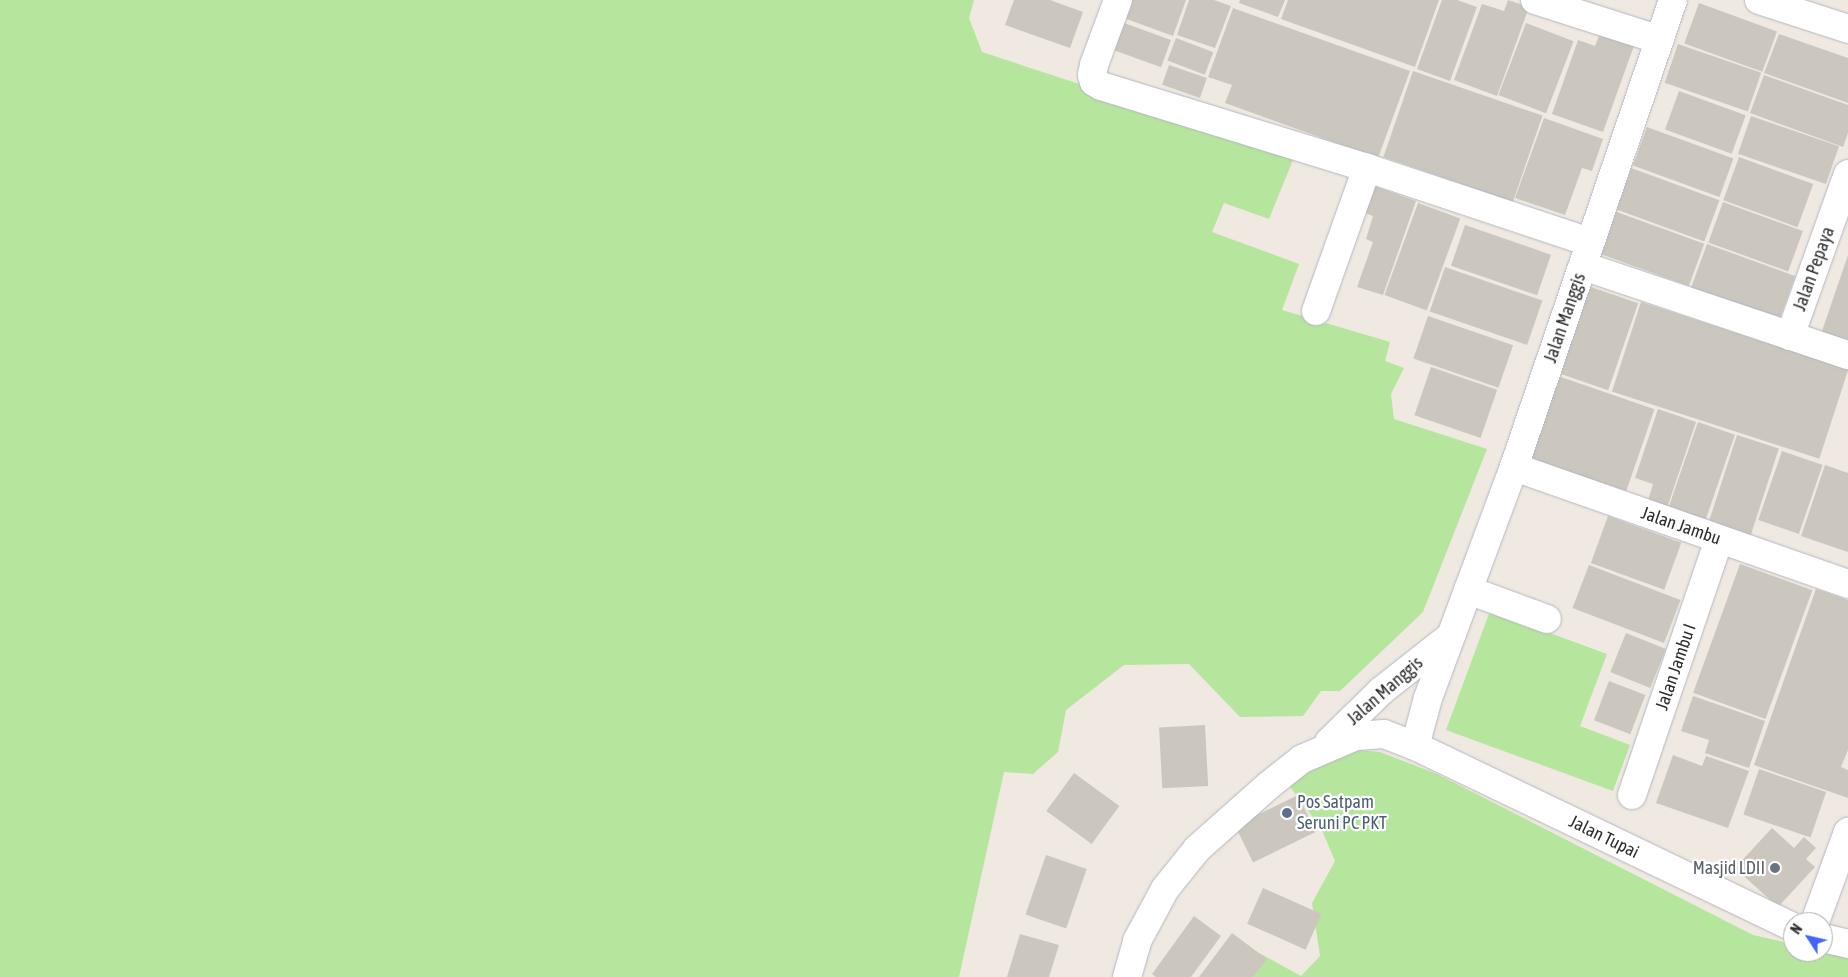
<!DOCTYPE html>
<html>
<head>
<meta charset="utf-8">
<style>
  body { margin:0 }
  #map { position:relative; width:1848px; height:977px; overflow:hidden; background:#efe9e1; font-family:"Asap Condensed",sans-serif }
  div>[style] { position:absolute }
  .green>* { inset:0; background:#b6e59e }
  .building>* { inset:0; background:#cbc7bf; transform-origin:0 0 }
  .roads { filter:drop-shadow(0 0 1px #b4b7c1) drop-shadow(0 0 1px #b4b7c1) }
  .minor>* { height:28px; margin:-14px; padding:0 14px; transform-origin:14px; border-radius:14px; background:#fff }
  .dots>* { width:14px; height:14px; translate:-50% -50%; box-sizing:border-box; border:2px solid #fff; border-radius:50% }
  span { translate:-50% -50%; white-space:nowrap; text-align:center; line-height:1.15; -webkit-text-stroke:4.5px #fff; paint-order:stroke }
  .street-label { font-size:18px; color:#2e2e2e }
  .service-label { font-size:18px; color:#4e5e75 }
  .left { translate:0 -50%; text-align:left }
  .worship-label { font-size:18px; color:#5b616d }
  .right { translate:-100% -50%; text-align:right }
  .north { position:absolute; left:1783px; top:912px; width:50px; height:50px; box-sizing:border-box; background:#fff; border:1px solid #ababab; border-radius:50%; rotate:305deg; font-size:14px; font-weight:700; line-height:20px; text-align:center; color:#2e2e2e }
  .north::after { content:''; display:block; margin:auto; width:18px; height:22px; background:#4264fb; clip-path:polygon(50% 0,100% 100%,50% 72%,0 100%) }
</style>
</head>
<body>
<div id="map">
  <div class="green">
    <div style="clip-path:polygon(0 0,974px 0,969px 18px,982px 52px,1295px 155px,1269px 219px,1224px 203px,1212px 232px,1299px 264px,1282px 310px,1390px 342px,1385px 361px,1404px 368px,1391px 394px,1394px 419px,1487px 449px,1423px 612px,1340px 691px,1321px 691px,1303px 716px,1240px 717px,1189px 664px,1124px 665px,1066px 710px,1058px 752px,1033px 774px,1004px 772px,959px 977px,0 977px)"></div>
    <div style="clip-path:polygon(1490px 611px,1607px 654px,1580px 726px,1630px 745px,1613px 791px,1446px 730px)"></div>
    <div style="clip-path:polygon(1346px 749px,1380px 752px,1437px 774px,1753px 935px,1793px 944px,1793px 952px,1823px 952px,1848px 957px,1848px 977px,1235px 977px,1259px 953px,1301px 976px,1320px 956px,1312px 903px,1335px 861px,1321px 828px,1288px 784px)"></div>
  </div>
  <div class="building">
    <div style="clip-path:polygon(1014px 0,1050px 0,1083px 12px,1070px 48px,1005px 25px)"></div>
    <div style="clip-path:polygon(1128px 0,1186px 0,1173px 36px,1121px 17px)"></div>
    <div style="clip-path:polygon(1189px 0,1214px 0,1231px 6px,1215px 48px,1177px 35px)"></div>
    <div style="clip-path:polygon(1240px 0,1285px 0,1278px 17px,1239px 3px)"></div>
    <div style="clip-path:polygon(1288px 0,1439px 0,1415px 67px,1281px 19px)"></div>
    <div style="clip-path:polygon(1442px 0,1457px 0,1477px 7px,1450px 81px,1417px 69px)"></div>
    <div style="clip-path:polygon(1508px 0,1529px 7px,1497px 96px,1454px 80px,1482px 4px,1504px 11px)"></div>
    <div style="left:1699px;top:3px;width:83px;height:43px;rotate:20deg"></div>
    <div style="clip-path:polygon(1233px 8px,1410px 71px,1378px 158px,1225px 103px,1232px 85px,1208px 77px)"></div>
    <div style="left:1124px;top:23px;width:50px;height:29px;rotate:20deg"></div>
    <div style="left:1526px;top:23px;width:51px;height:77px;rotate:21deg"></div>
    <div style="clip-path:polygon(1601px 31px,1635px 43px,1603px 132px,1552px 114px,1578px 40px,1595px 46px)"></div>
    <div style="clip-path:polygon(1779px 34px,1848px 58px,1848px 103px,1764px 73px)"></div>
    <div style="left:1176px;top:38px;width:40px;height:24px;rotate:21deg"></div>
    <div style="left:1678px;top:44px;width:88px;height:41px;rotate:19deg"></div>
    <div style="left:1169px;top:65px;width:40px;height:21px;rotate:19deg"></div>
    <div style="left:1413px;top:71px;width:137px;height:91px;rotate:19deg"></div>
    <div style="clip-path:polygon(1764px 75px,1848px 105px,1848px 133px,1843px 147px,1750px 113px)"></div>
    <div style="left:1679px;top:91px;width:71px;height:41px;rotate:20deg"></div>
    <div style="left:1751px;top:116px;width:93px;height:40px;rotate:19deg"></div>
    <div style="clip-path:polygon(1544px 118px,1603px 139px,1592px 171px,1582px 168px,1565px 215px,1515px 198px)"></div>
    <div style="left:1647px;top:127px;width:92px;height:41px;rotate:20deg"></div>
    <div style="left:1739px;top:157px;width:79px;height:46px;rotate:20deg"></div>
    <div style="left:1631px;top:168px;width:94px;height:44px;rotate:20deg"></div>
    <div style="clip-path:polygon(1374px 186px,1416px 201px,1383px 295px,1357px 287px,1373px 242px,1366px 239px,1373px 216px,1365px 213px)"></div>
    <div style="left:1723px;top:202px;width:85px;height:43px;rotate:20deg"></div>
    <div style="left:1418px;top:203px;width:45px;height:98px;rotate:20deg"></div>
    <div style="left:1614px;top:211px;width:96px;height:45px;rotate:20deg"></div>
    <div style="left:1465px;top:225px;width:91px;height:43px;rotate:19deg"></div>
    <div style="left:1707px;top:244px;width:94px;height:48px;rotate:20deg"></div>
    <div style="clip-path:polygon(1848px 255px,1848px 343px,1821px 334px)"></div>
    <div style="left:1445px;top:267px;width:103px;height:47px;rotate:19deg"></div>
    <div style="left:1588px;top:286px;width:53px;height:92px;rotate:19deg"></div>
    <div style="left:1641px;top:302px;width:218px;height:94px;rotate:18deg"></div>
    <div style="left:1428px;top:316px;width:90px;height:45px;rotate:19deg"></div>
    <div style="left:1431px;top:367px;width:70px;height:51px;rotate:19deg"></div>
    <div style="left:1558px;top:376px;width:102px;height:91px;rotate:19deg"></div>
    <div style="clip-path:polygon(1658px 409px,1696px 422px,1667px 508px,1648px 501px,1653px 484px,1635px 478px)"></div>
    <div style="left:1698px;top:422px;width:39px;height:91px;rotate:19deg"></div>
    <div style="left:1737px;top:435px;width:44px;height:91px;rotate:18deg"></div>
    <div style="left:1782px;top:451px;width:43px;height:73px;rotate:19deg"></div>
    <div style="clip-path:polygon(1825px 465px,1848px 473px,1848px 552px,1801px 536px)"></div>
    <div style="left:1608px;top:516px;width:78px;height:50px;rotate:20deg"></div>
    <div style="left:1740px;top:564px;width:77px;height:137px;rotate:20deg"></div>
    <div style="left:1589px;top:565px;width:98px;height:46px;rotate:21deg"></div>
    <div style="clip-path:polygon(1816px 589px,1848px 600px,1848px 750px,1841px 767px,1848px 770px,1848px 798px,1754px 765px)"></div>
    <div style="left:1626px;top:633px;width:43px;height:42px;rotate:22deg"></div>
    <div style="left:1609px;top:681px;width:39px;height:42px;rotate:21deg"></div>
    <div style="clip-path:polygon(1693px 696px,1765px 721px,1749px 768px,1705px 753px,1709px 740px,1681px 731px)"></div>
    <div style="left:1205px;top:725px;width:61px;height:46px;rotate:87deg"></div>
    <div style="clip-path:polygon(1673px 755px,1702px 766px,1706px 756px,1749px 771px,1728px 828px,1656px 803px)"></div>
    <div style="left:1759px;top:769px;width:71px;height:48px;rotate:19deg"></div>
    <div style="left:1074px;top:773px;width:56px;height:47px;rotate:36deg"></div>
    <div style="left:1298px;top:795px;width:41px;height:70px;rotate:64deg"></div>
    <div style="clip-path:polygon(1772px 828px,1794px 848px,1804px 837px,1816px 848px,1806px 859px,1815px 867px,1778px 907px,1735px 868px)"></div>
    <div style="left:1046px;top:855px;width:43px;height:63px;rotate:19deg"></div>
    <div style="left:1263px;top:888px;width:64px;height:39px;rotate:24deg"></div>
    <div style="clip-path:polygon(1194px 916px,1221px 936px,1191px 977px,1156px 977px,1152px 974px)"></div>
    <div style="clip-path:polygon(1232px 933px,1267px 959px,1253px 977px,1199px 977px)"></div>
    <div style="clip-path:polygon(1020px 934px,1059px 945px,1049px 977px,1007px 977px)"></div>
  </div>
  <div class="roads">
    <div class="minor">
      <div style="left:1118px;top:0;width:69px;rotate:110.3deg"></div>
      <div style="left:1094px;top:65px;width:10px;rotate:101deg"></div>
      <div style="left:1092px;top:75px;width:7px;rotate:74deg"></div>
      <div style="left:1094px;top:82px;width:8px;rotate:30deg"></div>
      <div style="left:1101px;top:86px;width:278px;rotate:17.1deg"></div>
      <div style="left:1367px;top:168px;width:235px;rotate:18.4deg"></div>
      <div style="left:1535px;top:0;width:131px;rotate:17.7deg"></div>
      <div style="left:1759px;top:0;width:94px;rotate:18deg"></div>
      <div style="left:1583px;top:266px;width:280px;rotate:18.6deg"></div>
      <div style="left:1316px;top:311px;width:152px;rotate:-70.4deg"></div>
      <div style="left:1790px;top:336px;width:172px;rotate:-70.3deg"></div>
      <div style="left:1514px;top:467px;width:354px;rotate:19.3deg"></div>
      <div style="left:1468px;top:590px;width:84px;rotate:20.2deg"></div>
      <div style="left:1329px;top:742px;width:73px;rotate:-44.4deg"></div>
      <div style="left:1381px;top:691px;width:89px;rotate:-38.2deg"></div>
      <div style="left:1415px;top:746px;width:50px;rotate:-74.8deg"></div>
      <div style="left:1428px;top:698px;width:246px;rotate:-69.6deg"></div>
      <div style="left:1514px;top:467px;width:493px;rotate:-71.2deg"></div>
      <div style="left:1632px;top:795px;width:270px;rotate:-71.2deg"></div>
      <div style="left:1815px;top:922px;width:96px;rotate:-69.9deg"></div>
      <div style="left:1823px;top:938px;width:26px;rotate:13deg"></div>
      <div style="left:1127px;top:977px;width:37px;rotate:-74deg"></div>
      <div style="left:1137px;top:941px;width:59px;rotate:-61.7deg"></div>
      <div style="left:1165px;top:889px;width:51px;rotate:-51.3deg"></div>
      <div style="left:1197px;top:849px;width:96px;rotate:-41.6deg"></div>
      <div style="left:1269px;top:785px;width:42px;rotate:-38.2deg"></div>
      <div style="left:1302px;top:759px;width:59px;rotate:-23.1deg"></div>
      <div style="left:1356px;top:736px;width:28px;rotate:-4deg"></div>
      <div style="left:1384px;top:734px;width:33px;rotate:21deg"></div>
      <div style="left:1415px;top:746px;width:419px;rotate:25.6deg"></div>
    </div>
  </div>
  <div class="dots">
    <div style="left:1287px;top:813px;background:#5c6f8a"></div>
    <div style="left:1775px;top:868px;background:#6b7280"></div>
  </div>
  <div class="street-label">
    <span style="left:1814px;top:269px;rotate:-70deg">Jalan Pepaya</span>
    <span style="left:1565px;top:318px;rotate:-71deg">Jalan Manggis</span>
    <span style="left:1681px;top:526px;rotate:19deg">Jalan Jambu</span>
    <span style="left:1676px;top:667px;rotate:-71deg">Jalan Jambu I</span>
    <span style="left:1385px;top:691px;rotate:-41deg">Jalan Manggis</span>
    <span style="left:1604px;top:837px;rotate:26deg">Jalan Tupai</span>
  </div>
  <div class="service-label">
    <span class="left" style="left:1297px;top:813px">Pos Satpam<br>Seruni PC PKT</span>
  </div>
  <div class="worship-label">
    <span class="right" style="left:1765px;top:868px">Masjid LDII</span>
  </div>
  <div class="north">N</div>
</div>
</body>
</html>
